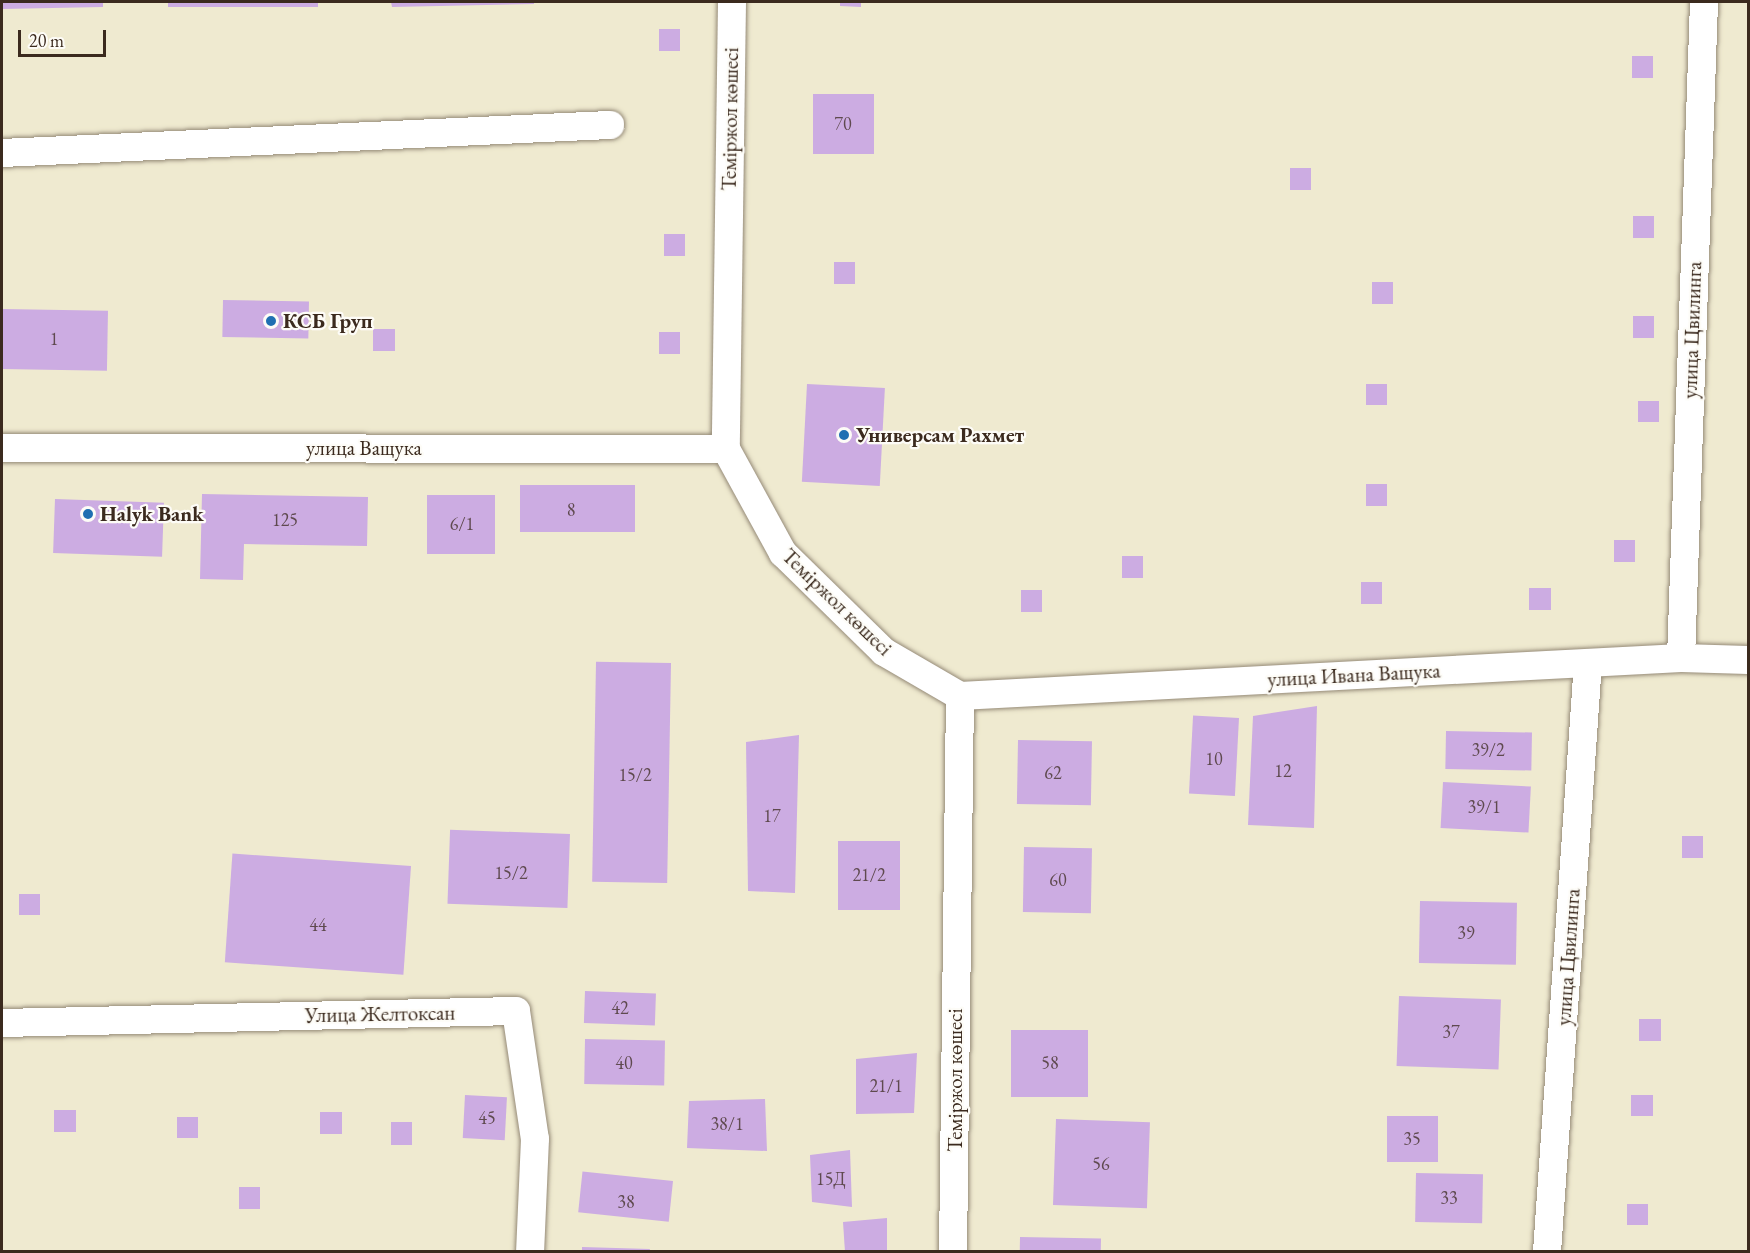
<!DOCTYPE html>
<html>
<head>
<meta charset="utf-8">
<style>
  body { margin:0 }
  #map { position:relative; width:1750px; height:1253px; overflow:hidden; background:#efead0; font-family:"EB Garamond",serif }
  div>[style] { position:absolute }
  .building>* { inset:0; background:#ccace2; transform-origin:0 0 }
  .roads { filter:drop-shadow(0 0 2px #958a77) drop-shadow(0 0 2px #958a77) }
  .minor>* { height:28px; margin:-14px; padding:0 14px; transform-origin:14px; border-radius:14px; background:#fff }
  .dots>* { width:16px; height:16px; translate:-50% -50%; box-sizing:border-box; border:3px solid #fdfcf7; border-radius:50% }
  span { translate:-50% -50%; white-space:nowrap; text-align:center; line-height:1.15; -webkit-text-stroke:4.5px #fdfcf7; paint-order:stroke }
  .number-label { font-size:18px; color:#5f4a4f }
  .number-label span { -webkit-text-stroke-width:0 }
  .street-label { font-size:21px; color:#3b2a1e }
  .poi-label { font-size:21px; color:#3b2a1e; font-weight:700 }
  .left { translate:0 -50%; text-align:left }
  .frame { position:absolute; inset:0; border:3px solid #3b2a1e; pointer-events:none }
  .scale { position:absolute; left:18px; top:30px; width:88px; height:27px; box-sizing:border-box; border:3px solid #3b2a1e; border-top:0; padding-left:8px; font-size:18px; line-height:21px; white-space:nowrap; color:#3b2a1e; -webkit-text-stroke:4px #fdfcf7; paint-order:stroke }
</style>
</head>
<body>
<div id="map">
  <div class="building">
    <div style="clip-path:polygon(2px 2px,103px 2px,103px 7px,2px 9px)"></div>
    <div style="left:168px;top:2px;width:150px;height:5px"></div>
    <div style="clip-path:polygon(391px 2px,534px 2px,534px 4px,392px 7px)"></div>
    <div style="clip-path:polygon(840px 2px,861px 2px,861px 7px,840px 6px)"></div>
    <div style="left:680px;top:29px;width:22px;height:21px;rotate:90deg"></div>
    <div style="left:1653px;top:56px;width:22px;height:21px;rotate:90deg"></div>
    <div style="left:813px;top:94px;width:61px;height:60px"></div>
    <div style="left:1311px;top:168px;width:22px;height:21px;rotate:90deg"></div>
    <div style="left:1654px;top:216px;width:22px;height:21px;rotate:90deg"></div>
    <div style="left:685px;top:234px;width:22px;height:21px;rotate:90deg"></div>
    <div style="left:855px;top:262px;width:22px;height:21px;rotate:90deg"></div>
    <div style="left:1393px;top:282px;width:22px;height:21px;rotate:90deg"></div>
    <div style="left:223px;top:300px;width:86px;height:37px;rotate:1deg"></div>
    <div style="left:2px;top:309px;width:106px;height:60px;rotate:1deg"></div>
    <div style="left:1654px;top:316px;width:22px;height:21px;rotate:90deg"></div>
    <div style="left:395px;top:329px;width:22px;height:22px;rotate:90deg"></div>
    <div style="left:680px;top:332px;width:22px;height:21px;rotate:90deg"></div>
    <div style="left:807px;top:384px;width:78px;height:98px;rotate:3deg"></div>
    <div style="left:1366px;top:384px;width:21px;height:21px"></div>
    <div style="left:1638px;top:401px;width:21px;height:21px"></div>
    <div style="left:1387px;top:484px;width:22px;height:21px;rotate:90deg"></div>
    <div style="left:635px;top:485px;width:47px;height:115px;rotate:90deg"></div>
    <div style="clip-path:polygon(202px 494px,368px 497px,367px 546px,244px 544px,243px 580px,200px 579px)"></div>
    <div style="left:495px;top:495px;width:59px;height:68px;rotate:90deg"></div>
    <div style="left:55px;top:499px;width:109px;height:54px;rotate:2deg"></div>
    <div style="left:1635px;top:540px;width:22px;height:21px;rotate:90deg"></div>
    <div style="left:1143px;top:556px;width:22px;height:21px;rotate:90deg"></div>
    <div style="left:1382px;top:582px;width:22px;height:21px;rotate:90deg"></div>
    <div style="left:1551px;top:588px;width:22px;height:22px;rotate:90deg"></div>
    <div style="left:1042px;top:590px;width:22px;height:21px;rotate:90deg"></div>
    <div style="left:671px;top:663px;width:220px;height:75px;rotate:91deg"></div>
    <div style="clip-path:polygon(1317px 706px,1314px 828px,1248px 825px,1253px 716px)"></div>
    <div style="left:1239px;top:718px;width:78px;height:46px;rotate:93deg"></div>
    <div style="left:1446px;top:731px;width:86px;height:38px;rotate:1deg"></div>
    <div style="clip-path:polygon(799px 735px,795px 893px,748px 891px,746px 742px)"></div>
    <div style="left:1018px;top:740px;width:74px;height:64px;rotate:1deg"></div>
    <div style="left:1443px;top:782px;width:88px;height:46px;rotate:3deg"></div>
    <div style="left:570px;top:834px;width:74px;height:120px;rotate:92deg"></div>
    <div style="left:1703px;top:836px;width:22px;height:21px;rotate:90deg"></div>
    <div style="left:838px;top:841px;width:62px;height:69px"></div>
    <div style="left:1024px;top:847px;width:68px;height:65px;rotate:1deg"></div>
    <div style="left:411px;top:866px;width:109px;height:179px;rotate:94deg"></div>
    <div style="left:19px;top:894px;width:21px;height:21px"></div>
    <div style="left:1420px;top:901px;width:97px;height:62px;rotate:1deg"></div>
    <div style="left:585px;top:991px;width:71px;height:32px;rotate:2deg"></div>
    <div style="left:1399px;top:996px;width:102px;height:70px;rotate:2deg"></div>
    <div style="left:1661px;top:1019px;width:22px;height:22px;rotate:90deg"></div>
    <div style="left:1011px;top:1030px;width:77px;height:67px"></div>
    <div style="left:585px;top:1039px;width:80px;height:45px;rotate:1deg"></div>
    <div style="clip-path:polygon(917px 1053px,914px 1113px,856px 1114px,856px 1059px)"></div>
    <div style="left:465px;top:1095px;width:42px;height:43px;rotate:3deg"></div>
    <div style="left:1631px;top:1095px;width:22px;height:21px"></div>
    <div style="clip-path:polygon(765px 1099px,767px 1151px,687px 1148px,689px 1101px)"></div>
    <div style="left:76px;top:1110px;width:22px;height:22px;rotate:90deg"></div>
    <div style="left:342px;top:1112px;width:22px;height:22px;rotate:90deg"></div>
    <div style="left:1387px;top:1116px;width:51px;height:46px"></div>
    <div style="left:177px;top:1117px;width:21px;height:21px"></div>
    <div style="left:1056px;top:1119px;width:94px;height:86px;rotate:2deg"></div>
    <div style="left:412px;top:1122px;width:23px;height:21px;rotate:90deg"></div>
    <div style="clip-path:polygon(850px 1150px,852px 1207px,812px 1202px,810px 1155px)"></div>
    <div style="left:1416px;top:1173px;width:67px;height:49px;rotate:1deg"></div>
    <div style="left:673px;top:1181px;width:41px;height:91px;rotate:96deg"></div>
    <div style="left:260px;top:1187px;width:22px;height:21px;rotate:90deg"></div>
    <div style="left:1627px;top:1204px;width:21px;height:21px"></div>
    <div style="clip-path:polygon(887px 1218px,887px 1252px,845px 1252px,843px 1222px)"></div>
    <div style="left:1020px;top:1237px;width:81px;height:15px;rotate:1deg"></div>
    <div style="clip-path:polygon(582px 1247px,650px 1249px,649px 1252px,582px 1252px)"></div>
  </div>
  <div class="roads">
    <div class="minor">
      <div style="left:732px;top:2px;width:447px;rotate:90.8deg"></div>
      <div style="left:726px;top:449px;width:119px;rotate:61.3deg"></div>
      <div style="left:783px;top:553px;width:141px;rotate:44.4deg"></div>
      <div style="left:884px;top:652px;width:88px;rotate:30.1deg"></div>
      <div style="left:2px;top:153px;width:609px;rotate:-2.64deg"></div>
      <div style="left:2px;top:448px;width:724px;rotate:0.08deg"></div>
      <div style="left:1681px;top:658px;width:656px;rotate:-87.99deg"></div>
      <div style="left:960px;top:696px;width:722px;rotate:-3.02deg"></div>
      <div style="left:1681px;top:658px;width:67px;rotate:1.7deg"></div>
      <div style="left:2px;top:1023px;width:514px;rotate:-1.34deg"></div>
      <div style="left:516px;top:1011px;width:129px;rotate:81.6deg"></div>
      <div style="left:535px;top:1139px;width:113px;rotate:92.5deg"></div>
      <div style="left:953px;top:1252px;width:556px;rotate:-89.28deg"></div>
      <div style="left:1547px;top:1252px;width:590px;rotate:-86.02deg"></div>
    </div>
  </div>
  <div class="dots">
    <div style="left:271px;top:321px;background:#1f6fb2"></div>
    <div style="left:844px;top:435px;background:#1f6fb2"></div>
    <div style="left:88px;top:514px;background:#1f6fb2"></div>
  </div>
  <div class="number-label">
    <span style="left:843px;top:124px">70</span>
    <span style="left:54px;top:339px">1</span>
    <span style="left:571px;top:510px">8</span>
    <span style="left:285px;top:520px">125</span>
    <span style="left:462px;top:524px">6/1</span>
    <span style="left:1488px;top:750px">39/2</span>
    <span style="left:1214px;top:759px">10</span>
    <span style="left:1283px;top:771px">12</span>
    <span style="left:1053px;top:773px">62</span>
    <span style="left:635px;top:775px">15/2</span>
    <span style="left:1484px;top:807px">39/1</span>
    <span style="left:772px;top:816px">17</span>
    <span style="left:511px;top:873px">15/2</span>
    <span style="left:869px;top:875px">21/2</span>
    <span style="left:1058px;top:880px">60</span>
    <span style="left:318px;top:925px">44</span>
    <span style="left:1466px;top:933px">39</span>
    <span style="left:620px;top:1008px">42</span>
    <span style="left:1451px;top:1032px">37</span>
    <span style="left:624px;top:1063px">40</span>
    <span style="left:1050px;top:1063px">58</span>
    <span style="left:886px;top:1086px">21/1</span>
    <span style="left:487px;top:1118px">45</span>
    <span style="left:727px;top:1124px">38/1</span>
    <span style="left:1412px;top:1139px">35</span>
    <span style="left:1101px;top:1164px">56</span>
    <span style="left:831px;top:1179px">15Д</span>
    <span style="left:1449px;top:1198px">33</span>
    <span style="left:626px;top:1202px">38</span>
  </div>
  <div class="street-label">
    <span style="left:730px;top:119px;rotate:-89deg">Теміржол көшесі</span>
    <span style="left:1692px;top:330px;rotate:-88deg">улица Цвилинга</span>
    <span style="left:364px;top:448px">улица Ващука</span>
    <span style="left:837px;top:602px;rotate:44deg">Теміржол көшесі</span>
    <span style="left:1354px;top:675px;rotate:-3deg">улица Ивана Ващука</span>
    <span style="left:1568px;top:957px;rotate:-86deg">улица Цвилинга</span>
    <span style="left:380px;top:1014px;rotate:-1deg">Улица Желтоксан</span>
    <span style="left:955px;top:1080px;rotate:-90deg">Теміржол көшесі</span>
  </div>
  <div class="poi-label">
    <span class="left" style="left:283px;top:321px">КСБ Груп</span>
    <span class="left" style="left:856px;top:435px">Универсам Рахмет</span>
    <span class="left" style="left:100px;top:514px">Halyk Bank</span>
  </div>
  <div class="frame"></div>
  <div class="scale">20 m</div>
</div>
</body>
</html>
